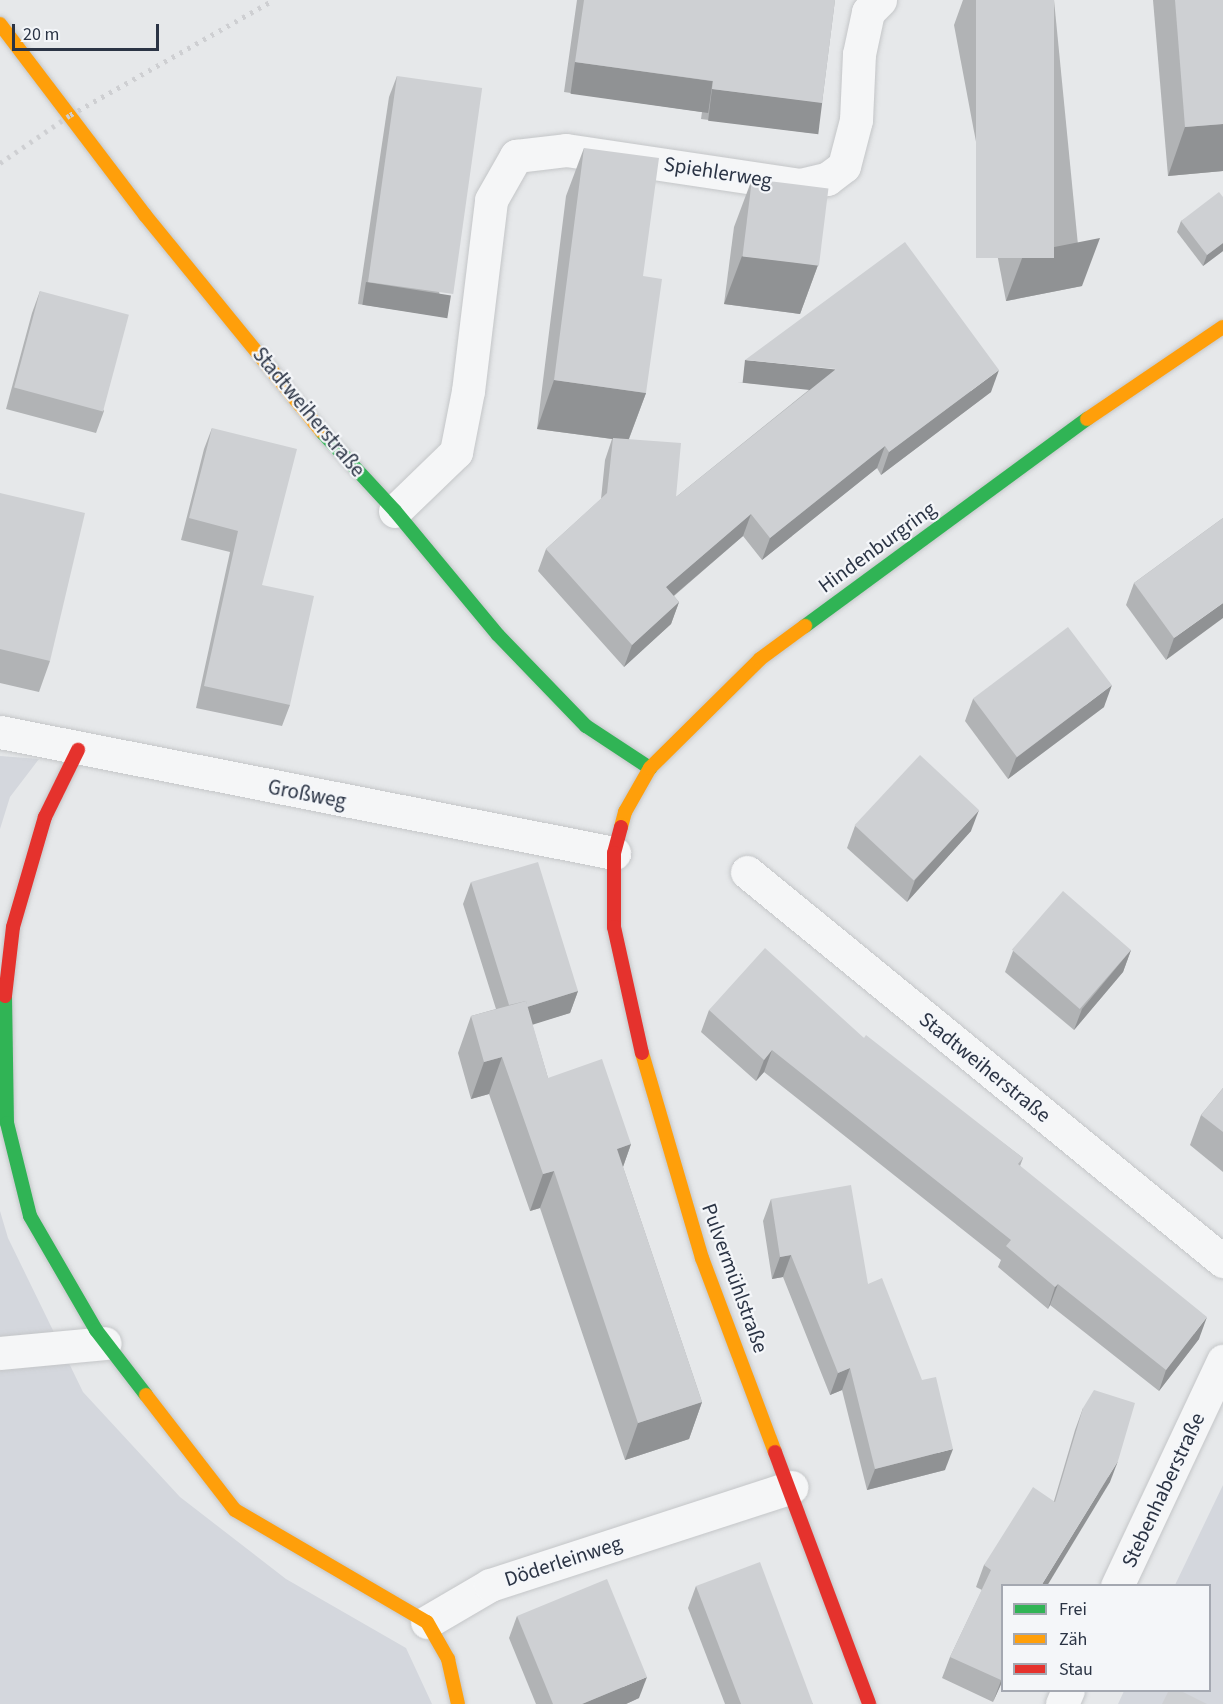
<!DOCTYPE html>
<html>
<head>
<meta charset="utf-8">
<style>
  body { margin:0 }
  #map { position:relative; width:1223px; height:1704px; overflow:hidden; background:#e6e8ea; font-family:"Source Sans 3",sans-serif }
  div>[style] { position:absolute }
  .built>* { inset:0; background:#d4d7dd }
  .roads { filter:drop-shadow(0 0 2px #c4c6c8) drop-shadow(0 0 2px #c4c6c8) }
  .street>* { height:33px; margin:-16.5px; padding:0 16.5px; transform-origin:16.5px; border-radius:16.5px; background:#f5f6f7 }
  .fast>* { height:14px; margin:-7px; padding:0 7px; transform-origin:7px; border-radius:7px; background:#30b455 }
  .slow>* { height:14px; margin:-7px; padding:0 7px; transform-origin:7px; border-radius:7px; background:#ff9f0a }
  .jam>* { height:14px; margin:-7px; padding:0 7px; transform-origin:7px; border-radius:7px; background:#e5322d }
  .rail>* { height:4.5px; margin-top:-2.25px; transform-origin:0; background:repeating-linear-gradient(90deg,#cecfd2 0 3px,transparent 0 9px) }
  .wall>* { inset:0; background:#b1b3b5 }
  .shaded-wall>* { inset:0; background:#909294; transform-origin:0 0 }
  .building>* { inset:0; background:#ced0d3; transform-origin:0 0 }
  span { translate:-50% -50%; white-space:nowrap; text-align:center; line-height:1.15; -webkit-text-stroke:4.5px #f4f6f9; paint-order:stroke }
  .street-label { font-size:21px; color:#2b3445 }
  .legend { position:absolute; left:1001px; top:1584px; width:210px; height:108px; box-sizing:border-box; background:#f4f6f9; border:2px solid #a4a8b1; margin:0; padding:8px 10px; list-style:none; font-size:18px; color:#2b3445 }
  .legend li { display:flex; align-items:center; gap:12px; height:30px }
  .legend b { width:30px; border:2px solid #a4a8b1 }
  .scale { position:absolute; left:12px; top:24px; width:147px; height:27px; box-sizing:border-box; border:3px solid #2b3445; border-top:0; padding-left:8px; font-size:18px; line-height:21px; white-space:nowrap; color:#2b3445; -webkit-text-stroke:4px #f4f6f9; paint-order:stroke }
</style>
</head>
<body>
<div id="map">
  <div class="built">
    <div style="clip-path:polygon(0 756px,39px 759px,10px 797px,0 829px)"></div>
    <div style="clip-path:polygon(0 1211px,8px 1238px,83px 1392px,180px 1497px,286px 1579px,406px 1648px,432px 1704px,0 1704px)"></div>
    <div style="clip-path:polygon(1223px 1485px,1223px 1704px,1118px 1704px,1124px 1691px,1210px 1690px,1210px 1586px,1175px 1585px)"></div>
  </div>
  <div class="roads">
    <div class="street">
      <div style="left:395px;top:511px;width:85px;rotate:-44deg"></div>
      <div style="left:456px;top:452px;width:62px;rotate:-78.9deg"></div>
      <div style="left:468px;top:391px;width:192px;rotate:-83.1deg"></div>
      <div style="left:491px;top:200px;width:51px;rotate:-60.4deg"></div>
      <div style="left:516px;top:156px;width:50px;rotate:-6.8deg"></div>
      <div style="left:566px;top:150px;width:237px;rotate:8.5deg"></div>
      <div style="left:800px;top:185px;width:28px;rotate:-13deg"></div>
      <div style="left:827px;top:179px;width:21px;rotate:-37deg"></div>
      <div style="left:844px;top:166px;width:48px;rotate:-75.4deg"></div>
      <div style="left:856px;top:120px;width:66px;rotate:-87.4deg"></div>
      <div style="left:859px;top:54px;width:43px;rotate:-77.9deg"></div>
      <div style="left:868px;top:12px;width:17px;rotate:-45deg"></div>
      <div style="left:0;top:732px;width:626px;rotate:11.15deg"></div>
      <div style="left:747px;top:872px;width:615px;rotate:39.26deg"></div>
      <div style="left:0;top:1353px;width:105px;rotate:-5.4deg"></div>
      <div style="left:1117px;top:1586px;width:249px;rotate:-64.8deg"></div>
      <div style="left:427px;top:1622px;width:73px;rotate:-30.4deg"></div>
      <div style="left:490px;top:1585px;width:317px;rotate:-18deg"></div>
      <div style="left:1062px;top:1704px;width:15px;rotate:-67deg"></div>
    </div>
    <div class="fast">
      <div style="left:321px;top:431px;width:109px;rotate:47.2deg"></div>
      <div style="left:395px;top:511px;width:161px;rotate:50.3deg"></div>
      <div style="left:498px;top:635px;width:127px;rotate:46deg"></div>
      <div style="left:586px;top:726px;width:77px;rotate:33.3deg"></div>
      <div style="left:805px;top:626px;width:350px;rotate:-36.3deg"></div>
      <div style="left:5px;top:996px;width:127px;rotate:89.1deg"></div>
      <div style="left:7px;top:1123px;width:96px;rotate:76.1deg"></div>
      <div style="left:30px;top:1216px;width:132px;rotate:59.9deg"></div>
      <div style="left:96px;top:1330px;width:82px;rotate:52.4deg"></div>
    </div>
    <div class="slow">
      <div style="left:0;top:24px;width:240px;rotate:52.8deg"></div>
      <div style="left:145px;top:215px;width:279px;rotate:50.8deg"></div>
      <div style="left:1087px;top:419px;width:164px;rotate:-34.1deg"></div>
      <div style="left:621px;top:827px;width:16px;rotate:-75deg"></div>
      <div style="left:625px;top:812px;width:51px;rotate:-60.4deg"></div>
      <div style="left:650px;top:768px;width:155px;rotate:-44.7deg"></div>
      <div style="left:760px;top:659px;width:56px;rotate:-36.3deg"></div>
      <div style="left:642px;top:1053px;width:214px;rotate:73.7deg"></div>
      <div style="left:702px;top:1258px;width:207px;rotate:69.4deg"></div>
      <div style="left:146px;top:1395px;width:145px;rotate:52.3deg"></div>
      <div style="left:235px;top:1510px;width:222px;rotate:30.3deg"></div>
      <div style="left:427px;top:1622px;width:43px;rotate:60.4deg"></div>
      <div style="left:448px;top:1659px;width:46px;rotate:77.5deg"></div>
    </div>
    <div class="jam">
      <div style="left:621px;top:827px;width:27px;rotate:105deg"></div>
      <div style="left:614px;top:853px;width:74px;rotate:90deg"></div>
      <div style="left:614px;top:927px;width:129px;rotate:77.5deg"></div>
      <div style="left:5px;top:996px;width:69px;rotate:-83.4deg"></div>
      <div style="left:13px;top:927px;width:115px;rotate:-73.8deg"></div>
      <div style="left:45px;top:817px;width:75px;rotate:-63.8deg"></div>
      <div style="left:775px;top:1452px;width:269px;rotate:69.5deg"></div>
    </div>
  </div>
  <div class="rail">
    <div style="left:0;top:163px;width:85px;rotate:-34.4deg"></div>
    <div style="left:70px;top:115px;width:233px;rotate:-29.5deg"></div>
  </div>
  <div class="wall">
    <div style="clip-path:polygon(577px 0,835px 0,822px 103px,811px 133px,701px 119px,702px 112px,564px 92px)"></div>
    <div style="clip-path:polygon(963px 0,1054px 0,1082px 286px,1006px 301px,954px 25px)"></div>
    <div style="clip-path:polygon(1153px 0,1223px 0,1223px 171px,1168px 176px)"></div>
    <div style="clip-path:polygon(397px 76px,444px 317px,358px 304px,389px 97px)"></div>
    <div style="clip-path:polygon(584px 148px,643px 276px,646px 393px,629px 439px,676px 497px,810px 389px,737px 382px,991px 392px,881px 475px,877px 468px,762px 560px,743px 536px,674px 596px,679px 602px,671px 624px,624px 667px,538px 571px,546px 549px,601px 499px,605px 460px,612px 439px,537px 429px,566px 196px)"></div>
    <div style="clip-path:polygon(752px 179px,818px 265px,800px 314px,724px 304px,734px 227px)"></div>
    <div style="clip-path:polygon(1223px 197px,1223px 251px,1203px 266px,1177px 232px,1181px 221px)"></div>
    <div style="clip-path:polygon(40px 291px,104px 411px,96px 433px,6px 409px,32px 313px)"></div>
    <div style="clip-path:polygon(212px 428px,262px 585px,290px 705px,282px 726px,196px 708px,230px 552px,181px 540px,204px 449px)"></div>
    <div style="clip-path:polygon(0 493px,50px 661px,39px 692px,0 683px)"></div>
    <div style="clip-path:polygon(1223px 518px,1166px 660px,1126px 605px,1134px 583px)"></div>
    <div style="clip-path:polygon(973px 699px,1104px 707px,1008px 779px,965px 721px)"></div>
    <div style="clip-path:polygon(855px 826px,971px 831px,907px 902px,847px 848px)"></div>
    <div style="clip-path:polygon(471px 882px,578px 991px,570px 1013px,532px 1024px,548px 1078px,631px 1144px,623px 1167px,702px 1402px,689px 1439px,625px 1460px,540px 1208px,530px 1211px,489px 1094px,471px 1099px,458px 1053px,471px 1016px,496px 1009px,463px 904px)"></div>
    <div style="clip-path:polygon(1131px 950px,1123px 972px,1074px 1030px,1005px 972px,1013px 951px)"></div>
    <div style="clip-path:polygon(709px 1010px,864px 1038px,1023px 1158px,1020px 1166px,1199px 1339px,1159px 1391px,1050px 1305px,1048px 1309px,998px 1267px,1001px 1260px,764px 1072px,756px 1081px,701px 1032px)"></div>
    <div style="clip-path:polygon(1223px 1088px,1223px 1172px,1190px 1145px,1201px 1115px)"></div>
    <div style="clip-path:polygon(771px 1199px,868px 1284px,945px 1470px,867px 1490px,842px 1390px,830px 1395px,783px 1277px,772px 1279px,763px 1221px)"></div>
    <div style="clip-path:polygon(1083px 1408px,1110px 1482px,1002px 1586px,1002px 1682px,993px 1702px,942px 1678px,950px 1657px,982px 1590px,976px 1587px,984px 1565px,1054px 1501px,1075px 1430px)"></div>
    <div style="clip-path:polygon(696px 1586px,813px 1704px,725px 1704px,688px 1608px)"></div>
    <div style="clip-path:polygon(517px 1616px,639px 1698px,626px 1704px,536px 1704px,509px 1638px)"></div>
  </div>
  <div class="shaded-wall">
    <div style="left:575px;top:62px;width:139px;height:32px;rotate:8deg"></div>
    <div style="left:712px;top:89px;width:111px;height:32px;rotate:7deg"></div>
    <div style="clip-path:polygon(1223px 124px,1223px 171px,1168px 176px,1185px 127px)"></div>
    <div style="clip-path:polygon(1100px 238px,1082px 286px,1006px 301px,1024px 253px)"></div>
    <div style="clip-path:polygon(1223px 243px,1223px 251px,1203px 266px,1207px 255px)"></div>
    <div style="clip-path:polygon(742px 256px,818px 265px,800px 314px,724px 304px)"></div>
    <div style="left:366px;top:282px;width:86px;height:23px;rotate:9deg"></div>
    <div style="left:745px;top:360px;width:91px;height:23px;rotate:6deg"></div>
    <div style="clip-path:polygon(999px 370px,991px 392px,881px 475px,889px 452px)"></div>
    <div style="clip-path:polygon(554px 380px,646px 393px,628px 441px,537px 429px)"></div>
    <div style="clip-path:polygon(885px 446px,877px 468px,762px 560px,770px 538px)"></div>
    <div style="clip-path:polygon(751px 514px,743px 536px,658px 609px,666px 587px)"></div>
    <div style="clip-path:polygon(679px 602px,671px 624px,624px 667px,632px 645px)"></div>
    <div style="clip-path:polygon(1223px 603px,1223px 618px,1166px 660px,1174px 638px)"></div>
    <div style="clip-path:polygon(1112px 685px,1104px 707px,1008px 779px,1016px 758px)"></div>
    <div style="clip-path:polygon(979px 810px,971px 831px,907px 902px,915px 880px)"></div>
    <div style="clip-path:polygon(1131px 950px,1123px 972px,1074px 1030px,1082px 1009px)"></div>
    <div style="clip-path:polygon(578px 991px,570px 1013px,503px 1034px,511px 1012px)"></div>
    <div style="clip-path:polygon(772px 1050px,764px 1072px,756px 1081px,764px 1060px)"></div>
    <div style="clip-path:polygon(502px 1057px,489px 1094px,471px 1099px,484px 1062px)"></div>
    <div style="clip-path:polygon(631px 1144px,618px 1181px,617px 1149px)"></div>
    <div style="clip-path:polygon(554px 1171px,540px 1208px,530px 1211px,543px 1174px)"></div>
    <div style="clip-path:polygon(791px 1255px,783px 1277px,772px 1279px,780px 1257px)"></div>
    <div style="clip-path:polygon(1058px 1284px,1050px 1305px,1048px 1309px,1055px 1287px)"></div>
    <div style="clip-path:polygon(1207px 1317px,1199px 1339px,1159px 1391px,1166px 1370px)"></div>
    <div style="clip-path:polygon(850px 1368px,842px 1390px,830px 1395px,838px 1373px)"></div>
    <div style="clip-path:polygon(702px 1402px,689px 1439px,625px 1460px,638px 1423px)"></div>
    <div style="clip-path:polygon(953px 1449px,945px 1470px,867px 1490px,875px 1469px)"></div>
    <div style="clip-path:polygon(1118px 1461px,1110px 1482px,1047px 1586px,1041px 1586px)"></div>
    <div style="clip-path:polygon(647px 1677px,639px 1698px,626px 1704px,582px 1704px)"></div>
    <div style="clip-path:polygon(1002px 1678px,1002px 1682px,993px 1702px)"></div>
  </div>
  <div class="building">
    <div style="clip-path:polygon(584px 0,835px 0,822px 103px,712px 89px,713px 81px,575px 62px)"></div>
    <div style="left:976px;top:0;width:78px;height:258px"></div>
    <div style="clip-path:polygon(1175px 0,1223px 0,1223px 124px,1185px 127px)"></div>
    <div style="left:397px;top:76px;width:86px;height:208px;rotate:8deg"></div>
    <div style="clip-path:polygon(584px 148px,659px 158px,643px 276px,662px 279px,646px 393px,554px 380px)"></div>
    <div style="left:752px;top:179px;width:77px;height:78px;rotate:7deg"></div>
    <div style="clip-path:polygon(1219px 192px,1223px 197px,1223px 243px,1207px 255px,1181px 221px)"></div>
    <div style="clip-path:polygon(905px 242px,999px 370px,889px 452px,885px 446px,770px 538px,751px 514px,666px 587px,679px 602px,632px 645px,546px 549px,607px 493px,613px 438px,681px 443px,676px 497px,836px 369px,745px 360px)"></div>
    <div style="left:40px;top:291px;width:92px;height:100px;rotate:15deg"></div>
    <div style="clip-path:polygon(212px 428px,297px 449px,262px 585px,314px 596px,290px 705px,204px 686px,238px 531px,189px 518px)"></div>
    <div style="clip-path:polygon(0 493px,85px 513px,50px 661px,0 649px)"></div>
    <div style="clip-path:polygon(1223px 518px,1223px 603px,1174px 638px,1134px 583px)"></div>
    <div style="left:1068px;top:627px;width:73px;height:119px;rotate:53deg"></div>
    <div style="left:920px;top:755px;width:81px;height:96px;rotate:43deg"></div>
    <div style="clip-path:polygon(538px 862px,578px 991px,527px 1007px,526px 1001px,509px 1005px,471px 882px)"></div>
    <div style="left:1063px;top:891px;width:90px;height:78px;rotate:41deg"></div>
    <div style="clip-path:polygon(765px 948px,864px 1038px,866px 1035px,1023px 1158px,1018px 1164px,1207px 1317px,1166px 1370px,1058px 1284px,1055px 1287px,1006px 1246px,1011px 1240px,772px 1050px,764px 1060px,709px 1010px)"></div>
    <div style="clip-path:polygon(526px 1001px,548px 1078px,602px 1059px,631px 1144px,617px 1149px,702px 1402px,638px 1423px,554px 1171px,543px 1174px,502px 1057px,484px 1062px,471px 1016px)"></div>
    <div style="clip-path:polygon(1223px 1088px,1223px 1132px,1201px 1115px)"></div>
    <div style="clip-path:polygon(851px 1185px,868px 1284px,882px 1278px,922px 1380px,936px 1377px,953px 1449px,875px 1469px,850px 1368px,838px 1373px,791px 1255px,780px 1257px,771px 1199px)"></div>
    <div style="clip-path:polygon(1094px 1390px,1135px 1403px,1118px 1461px,1041px 1586px,1002px 1586px,1002px 1678px,1001px 1680px,950px 1657px,991px 1570px,984px 1565px,1033px 1487px,1055px 1502px,1083px 1408px)"></div>
    <div style="clip-path:polygon(760px 1562px,813px 1704px,741px 1704px,696px 1586px)"></div>
    <div style="clip-path:polygon(607px 1579px,647px 1677px,582px 1704px,553px 1704px,517px 1616px)"></div>
    <div style="clip-path:polygon(1169px 1690px,1179px 1690px,1207px 1704px,1162px 1704px)"></div>
  </div>
  <div class="street-label">
    <span style="left:718px;top:172px;rotate:9deg">Spiehlerweg</span>
    <span style="left:309px;top:412px;rotate:50deg">Stadtweiherstraße</span>
    <span style="left:877px;top:547px;rotate:-36deg">Hindenburgring</span>
    <span style="left:307px;top:794px;rotate:11deg">Großweg</span>
    <span style="left:985px;top:1067px;rotate:39deg">Stadtweiherstraße</span>
    <span style="left:735px;top:1278px;rotate:70deg">Pulvermühlstraße</span>
    <span style="left:1163px;top:1490px;rotate:-65deg">Stebenhaberstraße</span>
    <span style="left:563px;top:1561px;rotate:-18deg">Döderleinweg</span>
  </div>
  <ul class="legend">
  <li><b style="height:8px;background:#30b455"></b>Frei</li>
  <li><b style="height:8px;background:#ff9f0a"></b>Zäh</li>
  <li><b style="height:8px;background:#e5322d"></b>Stau</li>
  </ul>
  <div class="scale">20 m</div>
</div>
</body>
</html>
